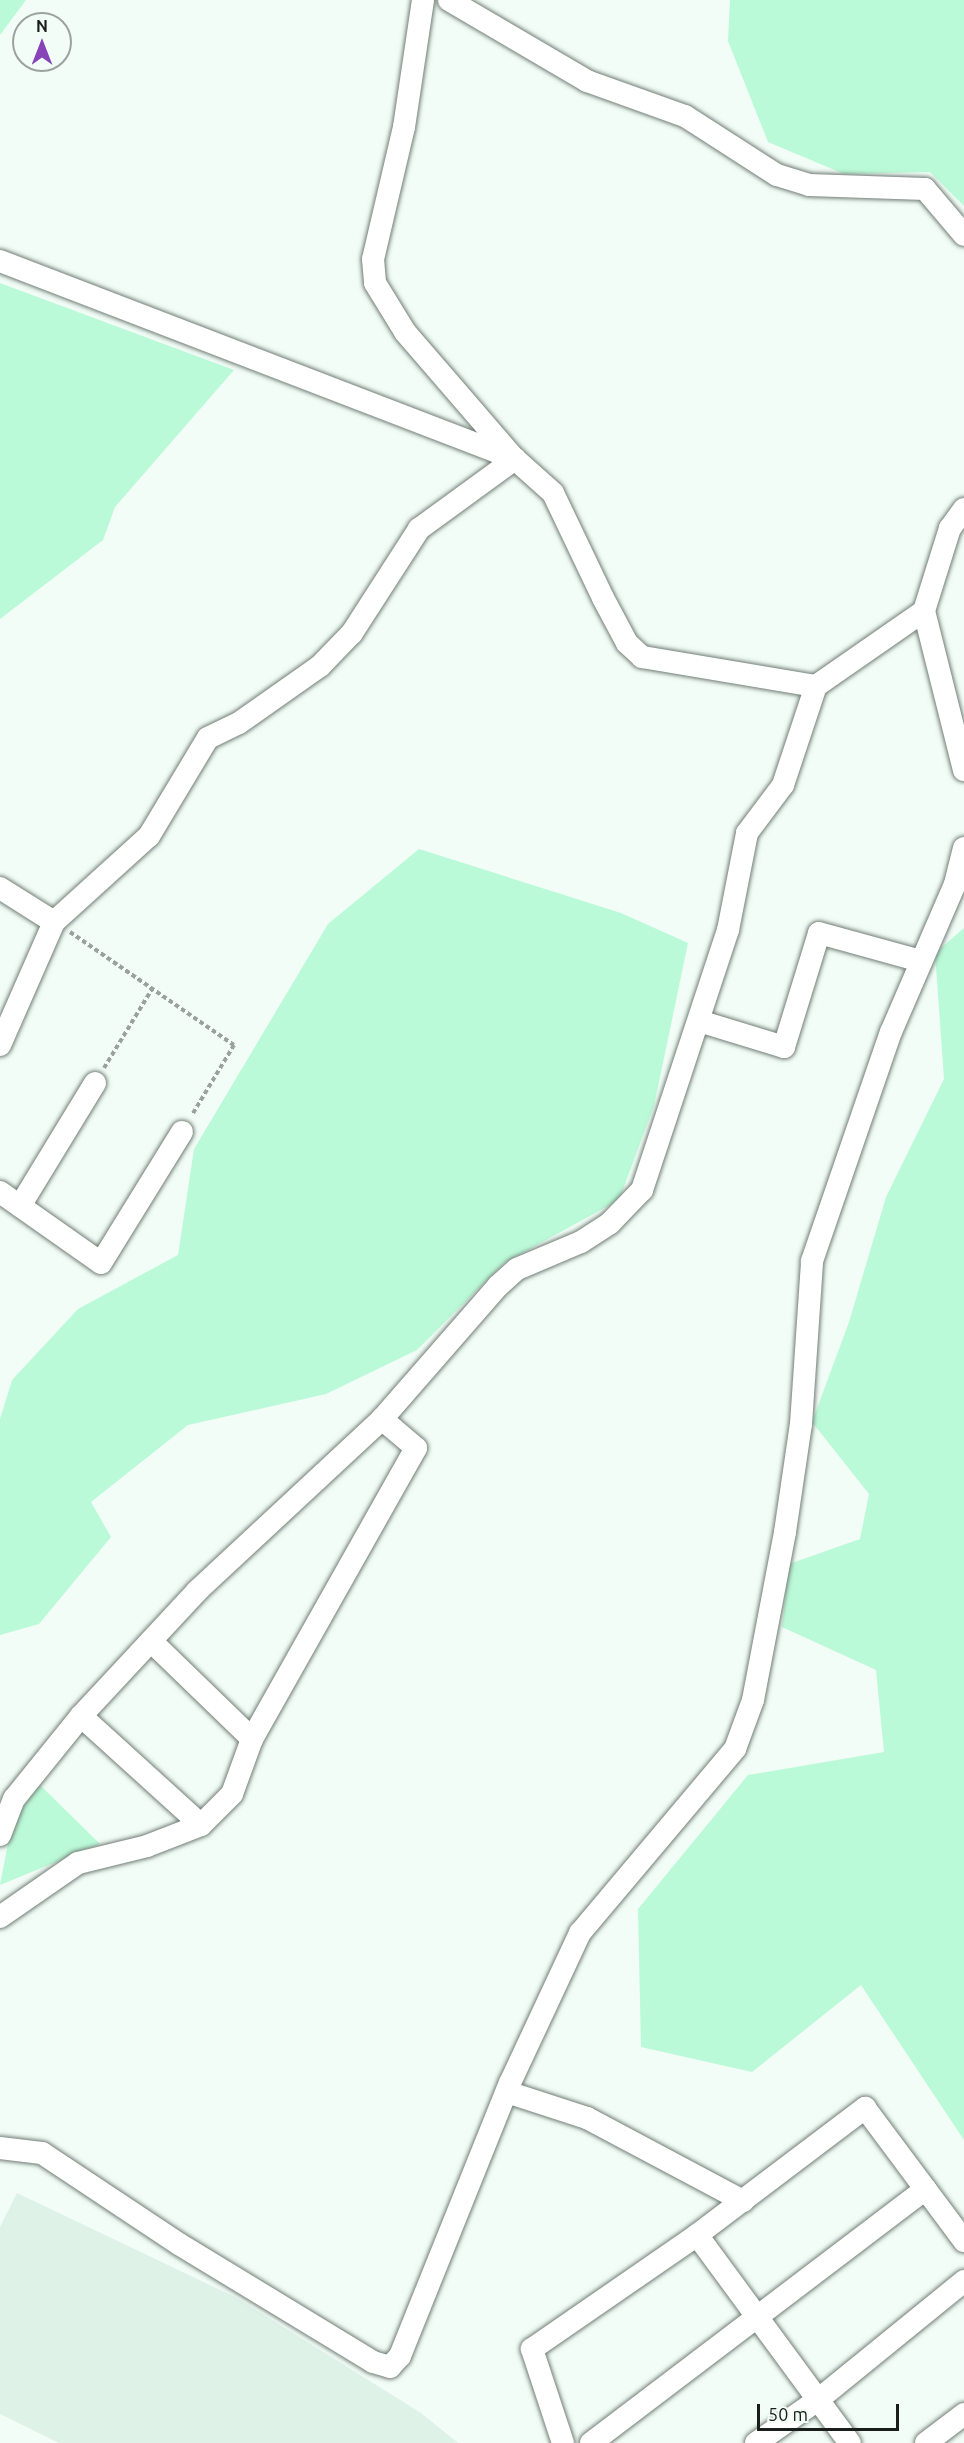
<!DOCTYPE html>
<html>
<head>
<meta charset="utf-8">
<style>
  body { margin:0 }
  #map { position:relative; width:964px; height:2443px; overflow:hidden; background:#f1fdf6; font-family:Ubuntu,sans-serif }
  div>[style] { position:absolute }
  .built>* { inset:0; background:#dff2e7 }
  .green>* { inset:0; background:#bbfad8 }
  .path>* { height:4px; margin-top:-2px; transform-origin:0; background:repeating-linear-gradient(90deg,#99a29d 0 4.5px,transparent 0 7.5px) }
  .roads { filter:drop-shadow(0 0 2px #727d77) drop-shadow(0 0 2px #727d77) }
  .street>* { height:22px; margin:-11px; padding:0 11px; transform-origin:11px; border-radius:11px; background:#fff }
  span { translate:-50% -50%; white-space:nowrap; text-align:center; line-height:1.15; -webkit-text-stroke:6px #f1fdf6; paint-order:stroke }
  .north { position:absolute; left:12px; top:12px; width:60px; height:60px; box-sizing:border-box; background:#f1fdf6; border:2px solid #9ba39e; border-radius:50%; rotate:0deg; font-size:16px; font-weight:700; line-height:24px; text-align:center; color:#191d1b }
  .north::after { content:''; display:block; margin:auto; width:21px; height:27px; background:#8644b8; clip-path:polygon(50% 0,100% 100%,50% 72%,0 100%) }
  .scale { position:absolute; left:757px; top:2404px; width:142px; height:27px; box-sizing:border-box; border:3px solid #191d1b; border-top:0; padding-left:8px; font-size:18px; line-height:21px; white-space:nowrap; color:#191d1b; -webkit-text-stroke:4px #f1fdf6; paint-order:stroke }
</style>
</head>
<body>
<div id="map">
  <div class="built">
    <div style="clip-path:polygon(17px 2193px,235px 2297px,421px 2413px,458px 2443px,59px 2443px,0 2414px,0 2227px)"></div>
  </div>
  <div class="green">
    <div style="clip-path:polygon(0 0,26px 0,0 35px)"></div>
    <div style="clip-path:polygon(730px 0,964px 0,964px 206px,930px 172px,844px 174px,768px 142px,728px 41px)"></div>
    <div style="clip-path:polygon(0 283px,234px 370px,115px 507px,103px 540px,0 619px)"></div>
    <div style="clip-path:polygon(419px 849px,621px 913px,688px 943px,654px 1106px,619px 1200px,504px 1263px,417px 1350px,326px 1394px,188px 1425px,91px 1502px,111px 1537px,39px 1624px,0 1635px,0 1419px,12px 1380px,78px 1309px,178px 1255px,194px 1149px,328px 924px)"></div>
    <div style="clip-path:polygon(964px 928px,964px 2140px,861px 1985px,752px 2072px,641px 2047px,638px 1909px,748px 1775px,884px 1752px,876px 1670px,782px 1627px,789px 1564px,860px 1539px,869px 1494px,812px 1422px,849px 1322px,886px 1197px,944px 1079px,935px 953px)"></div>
    <div style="clip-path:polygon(38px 1783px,100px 1844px,0 1885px,11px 1828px)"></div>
  </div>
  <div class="path">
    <div style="left:70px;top:932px;width:199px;rotate:34.6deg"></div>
    <div style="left:234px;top:1045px;width:82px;rotate:121deg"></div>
    <div style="left:104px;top:1068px;width:92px;rotate:-58.7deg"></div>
  </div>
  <div class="roads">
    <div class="street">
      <div style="left:423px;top:0;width:128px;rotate:98.5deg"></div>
      <div style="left:404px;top:127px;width:136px;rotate:103.2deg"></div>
      <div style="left:373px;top:259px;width:24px;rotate:85deg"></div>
      <div style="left:375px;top:283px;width:57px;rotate:58.5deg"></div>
      <div style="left:405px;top:332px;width:164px;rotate:49.2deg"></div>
      <div style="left:449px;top:0;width:160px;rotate:30.4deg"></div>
      <div style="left:587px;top:81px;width:104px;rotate:19.7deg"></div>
      <div style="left:685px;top:116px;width:109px;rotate:32.7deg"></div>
      <div style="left:777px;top:175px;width:34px;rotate:17deg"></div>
      <div style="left:809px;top:185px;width:116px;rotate:2deg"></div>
      <div style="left:925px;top:189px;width:60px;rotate:49.7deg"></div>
      <div style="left:0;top:261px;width:552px;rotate:21.03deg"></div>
      <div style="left:515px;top:459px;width:51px;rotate:41.8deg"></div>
      <div style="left:553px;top:493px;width:116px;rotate:64.5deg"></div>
      <div style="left:603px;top:598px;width:51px;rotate:61.9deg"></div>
      <div style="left:627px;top:643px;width:21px;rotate:43deg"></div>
      <div style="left:642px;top:657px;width:176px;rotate:9.5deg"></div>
      <div style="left:964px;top:509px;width:24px;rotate:126deg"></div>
      <div style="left:950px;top:528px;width:87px;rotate:107.4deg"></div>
      <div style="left:924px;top:611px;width:164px;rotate:75.9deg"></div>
      <div style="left:0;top:888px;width:64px;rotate:32.2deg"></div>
      <div style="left:699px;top:1021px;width:89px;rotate:17deg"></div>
      <div style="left:784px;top:1047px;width:119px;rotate:-72.9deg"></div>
      <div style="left:819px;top:933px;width:106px;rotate:15.4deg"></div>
      <div style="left:0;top:1045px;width:134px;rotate:-66.3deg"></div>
      <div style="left:54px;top:922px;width:128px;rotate:-42.2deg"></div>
      <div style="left:149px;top:836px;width:114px;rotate:-59deg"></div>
      <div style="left:208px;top:738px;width:34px;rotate:-26deg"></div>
      <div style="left:239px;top:723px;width:99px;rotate:-35.1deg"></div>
      <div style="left:320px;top:666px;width:46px;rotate:-45.9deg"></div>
      <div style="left:352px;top:633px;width:124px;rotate:-57.2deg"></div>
      <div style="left:419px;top:529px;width:119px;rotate:-36.1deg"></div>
      <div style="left:0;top:1192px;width:123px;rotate:35.1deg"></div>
      <div style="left:101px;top:1263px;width:154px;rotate:-58.3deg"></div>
      <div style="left:20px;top:1206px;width:144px;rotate:-58.6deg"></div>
      <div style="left:151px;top:1641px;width:141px;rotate:44.1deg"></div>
      <div style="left:81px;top:1716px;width:162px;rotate:42.2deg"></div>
      <div style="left:0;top:1835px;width:39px;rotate:-69deg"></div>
      <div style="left:14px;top:1799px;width:107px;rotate:-51.1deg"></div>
      <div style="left:81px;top:1716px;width:171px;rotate:-47.1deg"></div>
      <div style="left:197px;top:1591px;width:253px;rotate:-42.9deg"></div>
      <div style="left:382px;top:1419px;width:176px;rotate:-48.9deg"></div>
      <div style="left:498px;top:1286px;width:25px;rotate:-42deg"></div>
      <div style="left:517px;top:1269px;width:69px;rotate:-22.9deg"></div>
      <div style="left:581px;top:1242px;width:35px;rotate:-33deg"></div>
      <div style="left:610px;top:1223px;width:46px;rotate:-45.9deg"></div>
      <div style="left:642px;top:1190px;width:274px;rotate:-71.7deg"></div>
      <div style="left:728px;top:930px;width:99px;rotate:-78.9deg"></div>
      <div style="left:747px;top:833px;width:60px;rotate:-53.1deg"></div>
      <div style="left:783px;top:785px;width:104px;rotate:-71.6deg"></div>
      <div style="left:816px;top:686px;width:131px;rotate:-34.8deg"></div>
      <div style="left:0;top:1917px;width:95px;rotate:-34.7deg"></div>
      <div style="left:78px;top:1863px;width:71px;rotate:-13.8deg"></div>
      <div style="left:147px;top:1846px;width:58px;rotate:-21.3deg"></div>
      <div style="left:201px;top:1825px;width:44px;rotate:-45deg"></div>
      <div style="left:232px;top:1794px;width:59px;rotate:-70deg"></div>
      <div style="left:252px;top:1739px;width:334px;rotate:-60.6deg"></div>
      <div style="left:416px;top:1448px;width:45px;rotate:-139.5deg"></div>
      <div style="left:507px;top:2092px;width:84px;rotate:18deg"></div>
      <div style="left:587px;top:2118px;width:177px;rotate:28deg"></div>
      <div style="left:0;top:2148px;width:42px;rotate:6.8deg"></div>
      <div style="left:42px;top:2153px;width:164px;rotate:33.6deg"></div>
      <div style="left:179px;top:2244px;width:227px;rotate:31.3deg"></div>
      <div style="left:373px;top:2362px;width:18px;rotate:16deg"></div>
      <div style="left:390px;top:2367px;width:15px;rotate:-48deg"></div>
      <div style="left:400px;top:2356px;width:294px;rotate:-68.1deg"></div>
      <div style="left:510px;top:2083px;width:166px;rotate:-65deg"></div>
      <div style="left:580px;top:1933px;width:241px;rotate:-49.9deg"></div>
      <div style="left:735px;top:1749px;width:52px;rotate:-69.8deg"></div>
      <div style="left:753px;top:1700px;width:171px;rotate:-79.2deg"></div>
      <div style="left:785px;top:1532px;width:109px;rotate:-81.6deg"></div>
      <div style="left:801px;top:1424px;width:163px;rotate:-86.1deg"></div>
      <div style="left:812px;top:1261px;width:242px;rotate:-71deg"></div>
      <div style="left:891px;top:1032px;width:161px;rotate:-66.6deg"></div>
      <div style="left:955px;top:884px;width:37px;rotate:-76deg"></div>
      <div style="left:697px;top:2235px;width:258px;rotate:53.7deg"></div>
      <div style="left:563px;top:2443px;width:99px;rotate:-108.3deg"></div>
      <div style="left:532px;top:2349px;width:201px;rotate:-34.6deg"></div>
      <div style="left:697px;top:2235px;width:211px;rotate:-37.1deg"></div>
      <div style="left:865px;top:2108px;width:166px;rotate:53.3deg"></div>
      <div style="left:591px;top:2443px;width:420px;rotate:-37.2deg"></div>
      <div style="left:756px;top:2443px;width:77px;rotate:-34.9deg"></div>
      <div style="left:819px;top:2399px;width:187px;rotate:-39.1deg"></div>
      <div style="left:926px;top:2443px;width:48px;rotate:-37.3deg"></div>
    </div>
  </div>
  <div class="north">N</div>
  <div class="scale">50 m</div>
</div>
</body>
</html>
